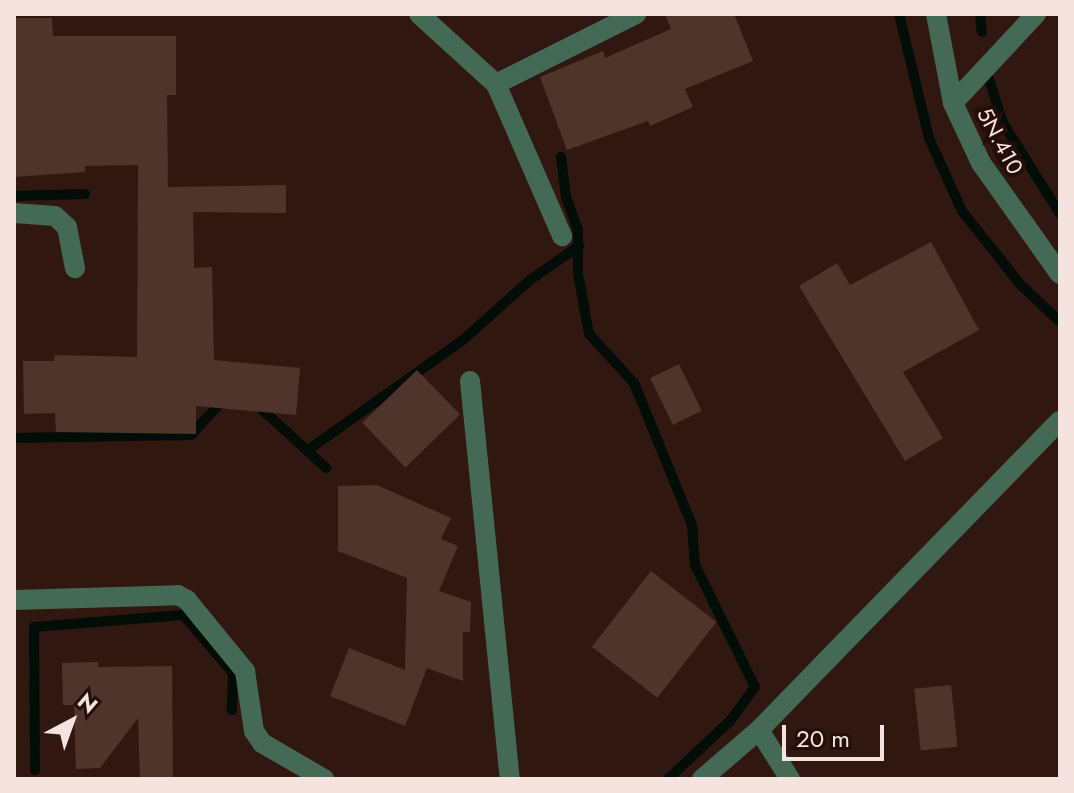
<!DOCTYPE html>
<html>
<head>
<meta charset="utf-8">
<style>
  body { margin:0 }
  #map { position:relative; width:1074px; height:793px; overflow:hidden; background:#301810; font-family:Jost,sans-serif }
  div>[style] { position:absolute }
  .stream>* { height:10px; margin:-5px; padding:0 5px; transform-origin:5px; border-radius:5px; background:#030d07 }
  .building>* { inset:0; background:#4f342c; transform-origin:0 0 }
  .minor>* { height:20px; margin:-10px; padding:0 10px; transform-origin:10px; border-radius:10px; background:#446a56 }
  span { translate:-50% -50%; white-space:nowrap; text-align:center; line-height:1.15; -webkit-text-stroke:8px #250e08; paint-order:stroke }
  .street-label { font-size:22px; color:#f4e3de }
  .frame { position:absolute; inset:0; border:16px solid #f4e3de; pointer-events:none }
  .north { position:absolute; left:32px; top:681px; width:80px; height:80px; -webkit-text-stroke:6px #250e08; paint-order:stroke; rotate:41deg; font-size:22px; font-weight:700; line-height:32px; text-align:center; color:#f4e3de }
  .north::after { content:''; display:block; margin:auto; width:28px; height:36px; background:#f4e3de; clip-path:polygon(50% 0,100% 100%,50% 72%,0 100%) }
  .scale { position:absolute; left:782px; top:725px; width:102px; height:36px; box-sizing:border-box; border:4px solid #f4e3de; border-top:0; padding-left:10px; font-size:24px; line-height:28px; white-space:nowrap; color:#f4e3de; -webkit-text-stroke:6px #250e08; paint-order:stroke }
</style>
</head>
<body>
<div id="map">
  <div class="stream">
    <div style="left:899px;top:14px;width:128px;rotate:76.4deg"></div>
    <div style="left:929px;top:138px;width:80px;rotate:65.7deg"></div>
    <div style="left:962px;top:211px;width:93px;rotate:51.5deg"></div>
    <div style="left:1020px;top:284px;width:55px;rotate:43.5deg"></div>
    <div style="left:980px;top:14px;width:18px;rotate:84deg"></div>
    <div style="left:987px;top:73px;width:52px;rotate:72.3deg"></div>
    <div style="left:1003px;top:123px;width:107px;rotate:57.9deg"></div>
    <div style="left:561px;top:157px;width:40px;rotate:82.9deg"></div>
    <div style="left:566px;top:197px;width:35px;rotate:70deg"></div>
    <div style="left:578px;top:230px;width:44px;rotate:90deg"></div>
    <div style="left:578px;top:274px;width:61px;rotate:79.6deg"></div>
    <div style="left:589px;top:334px;width:67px;rotate:47.4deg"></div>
    <div style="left:634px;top:383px;width:153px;rotate:67.8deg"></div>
    <div style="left:692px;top:525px;width:40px;rotate:85.7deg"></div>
    <div style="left:695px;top:565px;width:136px;rotate:63.8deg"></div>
    <div style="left:755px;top:687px;width:42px;rotate:126.3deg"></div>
    <div style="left:730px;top:721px;width:85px;rotate:136.9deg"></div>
    <div style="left:14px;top:196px;width:71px;rotate:-1.6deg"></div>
    <div style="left:256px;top:404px;width:95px;rotate:42.4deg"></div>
    <div style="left:14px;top:438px;width:177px;rotate:-1deg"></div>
    <div style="left:191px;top:435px;width:49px;rotate:-47.5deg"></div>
    <div style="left:308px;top:450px;width:191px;rotate:-35.4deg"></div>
    <div style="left:464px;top:339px;width:89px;rotate:-41.8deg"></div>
    <div style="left:530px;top:280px;width:60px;rotate:-34.8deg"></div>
    <div style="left:35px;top:770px;width:143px;rotate:-90.4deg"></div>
    <div style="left:34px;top:627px;width:149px;rotate:-4.6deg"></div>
    <div style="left:183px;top:615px;width:77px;rotate:49.2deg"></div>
    <div style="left:233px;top:673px;width:37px;rotate:92deg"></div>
  </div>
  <div class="building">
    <div style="clip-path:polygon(665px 14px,734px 14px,753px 61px,685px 89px,693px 107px,650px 126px,648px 121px,567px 150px,540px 77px,603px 51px,605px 58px,671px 29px)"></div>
    <div style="clip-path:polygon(14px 18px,52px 18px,53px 36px,176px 36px,176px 95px,167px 95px,168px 187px,286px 185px,286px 213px,193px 212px,194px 268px,212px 267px,214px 360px,300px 368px,296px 415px,196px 406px,196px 434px,56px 432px,55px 413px,24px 414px,23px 361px,54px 361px,55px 355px,137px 357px,138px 165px,85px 166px,85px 172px,14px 177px)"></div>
    <div style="clip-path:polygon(931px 242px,979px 330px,903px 372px,943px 438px,905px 461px,799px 286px,837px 263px,850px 285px)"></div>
    <div style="left:679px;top:364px;width:52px;height:32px;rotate:64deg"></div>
    <div style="left:417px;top:370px;width:62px;height:76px;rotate:46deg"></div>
    <div style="clip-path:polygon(377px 485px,451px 518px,441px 539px,458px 546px,439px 591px,471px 602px,470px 632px,463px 632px,463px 681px,427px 668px,405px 726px,330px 696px,349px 648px,405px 670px,407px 578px,338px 551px,338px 486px)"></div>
    <div style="left:651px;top:571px;width:83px;height:96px;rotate:38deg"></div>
    <div style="clip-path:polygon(98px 662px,98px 667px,172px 666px,173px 779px,140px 779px,138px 718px,100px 768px,76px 769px,74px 705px,63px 705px,62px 663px)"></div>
    <div style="left:951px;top:685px;width:62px;height:37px;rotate:84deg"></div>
  </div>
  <div class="minor">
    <div style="left:419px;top:14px;width:104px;rotate:42.3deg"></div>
    <div style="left:496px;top:84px;width:157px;rotate:-26.6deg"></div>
    <div style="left:936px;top:14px;width:91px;rotate:79.2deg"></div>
    <div style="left:953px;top:103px;width:66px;rotate:65deg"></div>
    <div style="left:981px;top:163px;width:136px;rotate:54.6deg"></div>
    <div style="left:496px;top:84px;width:166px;rotate:66.5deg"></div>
    <div style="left:953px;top:103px;width:122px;rotate:-47deg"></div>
    <div style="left:14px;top:213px;width:41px;rotate:4.2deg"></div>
    <div style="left:55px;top:216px;width:16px;rotate:43deg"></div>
    <div style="left:67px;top:227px;width:42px;rotate:79deg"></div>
    <div style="left:470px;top:381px;width:400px;rotate:84.3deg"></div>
    <div style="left:14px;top:600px;width:164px;rotate:-1.7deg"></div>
    <div style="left:178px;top:595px;width:10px;rotate:29deg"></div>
    <div style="left:187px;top:600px;width:92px;rotate:50.8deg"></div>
    <div style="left:245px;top:671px;width:61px;rotate:81.5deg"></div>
    <div style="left:254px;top:731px;width:14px;rotate:56deg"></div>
    <div style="left:262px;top:743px;width:72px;rotate:30.1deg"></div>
    <div style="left:759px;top:730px;width:58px;rotate:57.7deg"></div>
    <div style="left:702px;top:779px;width:75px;rotate:-40.7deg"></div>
    <div style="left:759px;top:730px;width:431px;rotate:-45.8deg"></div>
  </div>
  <div class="street-label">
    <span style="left:1000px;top:141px;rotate:62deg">5N.410</span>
  </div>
  <div class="frame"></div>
  <div class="north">N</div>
  <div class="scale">20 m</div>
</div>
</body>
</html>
